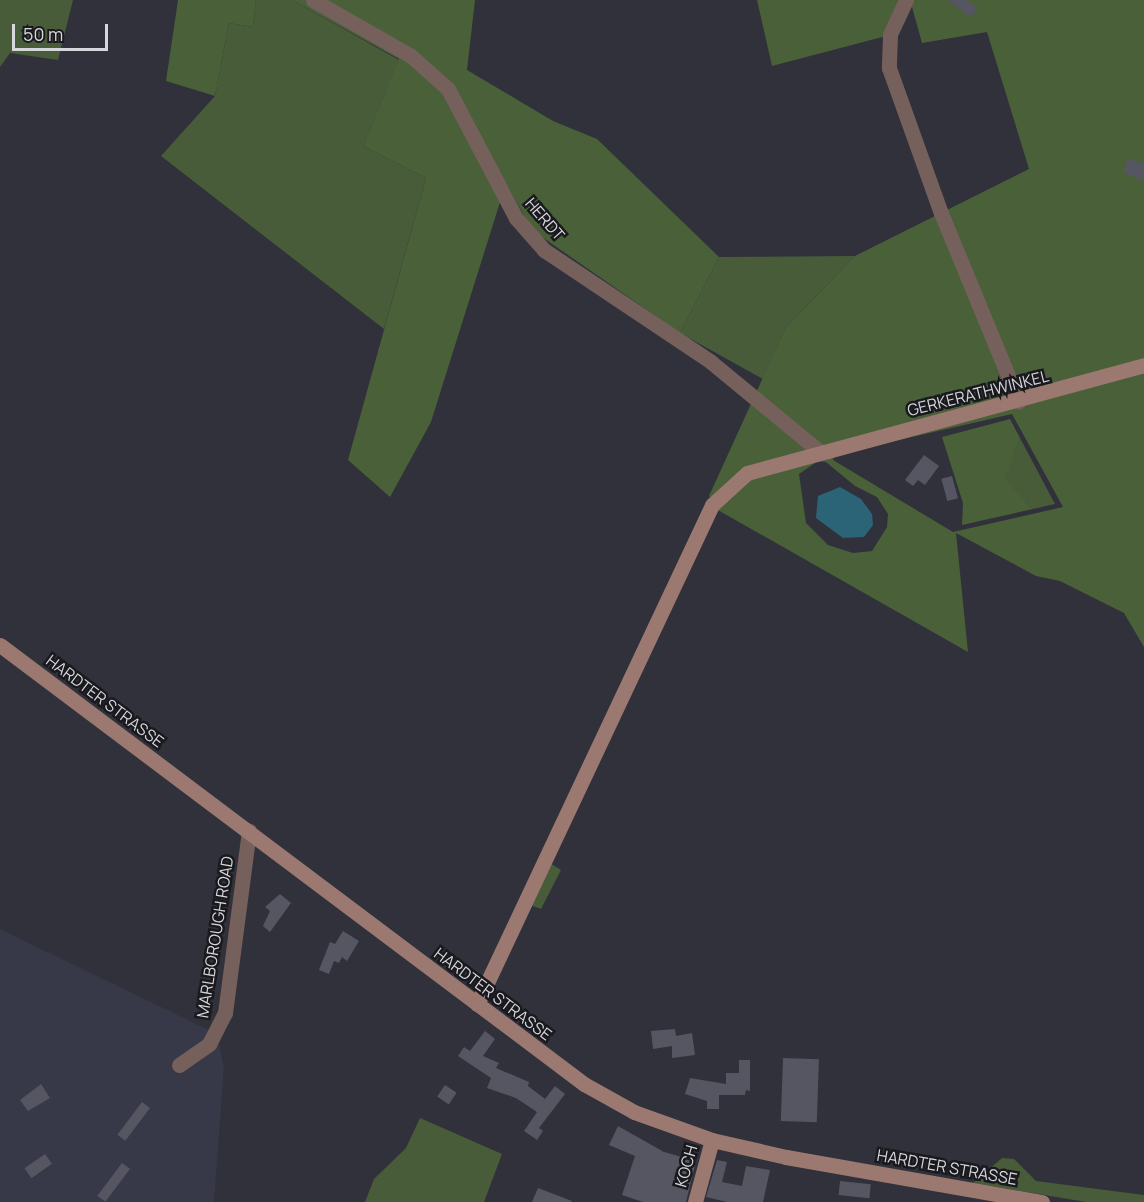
<!DOCTYPE html>
<html>
<head>
<meta charset="utf-8">
<style>
  body { margin:0 }
  #map { position:relative; width:1144px; height:1202px; overflow:hidden; background:#30313a; font-family:Manrope,sans-serif }
  div>[style] { position:absolute }
  .built>* { inset:0; background:#373848 }
  .green>* { inset:0; background:#485c3a }
  .forest>* { inset:0; background:#496039 }
  .water>* { inset:0; background:#2b6477 }
  .building>* { inset:0; background:#555661; transform-origin:0 0 }
  .street>* { height:15px; margin:-7.5px; padding:0 7.5px; transform-origin:7.5px; border-radius:7.5px; background:#76605b }
  .secondary>* { height:15px; margin:-7.5px; padding:0 7.5px; transform-origin:7.5px; border-radius:7.5px; background:#9b7971 }
  span { translate:-50% -50%; white-space:nowrap; text-align:center; line-height:1.15; -webkit-text-stroke:5px #19191e; paint-order:stroke }
  .street-label { font-size:16px; color:#d6d7dd }
  .scale { position:absolute; left:12px; top:24px; width:96px; height:27px; box-sizing:border-box; border:3px solid #d6d7dd; border-top:0; padding-left:8px; font-size:18px; line-height:21px; white-space:nowrap; color:#d6d7dd; -webkit-text-stroke:4px #19191e; paint-order:stroke }
</style>
</head>
<body>
<div id="map">
  <div class="built">
    <div style="clip-path:polygon(0 929px,217px 1034px,224px 1068px,214px 1202px,0 1202px)"></div>
  </div>
  <div class="green">
    <div style="clip-path:polygon(0 0,73px 0,58px 60px,10px 53px,0 67px)"></div>
    <div style="clip-path:polygon(256px 0,292px 0,399px 60px,363px 146px,426px 178px,384px 329px,161px 156px,215px 96px,229px 23px,253px 27px)"></div>
    <div style="clip-path:polygon(855px 256px,786px 327px,763px 379px,680px 333px,719px 257px)"></div>
    <div style="clip-path:polygon(1020px 438px,1055px 504px,1033px 509px,1004px 479px)"></div>
    <div style="clip-path:polygon(550px 863px,561px 870px,541px 909px,530px 905px)"></div>
    <div style="clip-path:polygon(420px 1118px,502px 1154px,484px 1202px,365px 1202px,374px 1179px,406px 1148px)"></div>
    <div style="clip-path:polygon(1002px 1158px,1014px 1159px,1036px 1181px,1144px 1195px,1144px 1202px,1086px 1202px,973px 1183px)"></div>
  </div>
  <div class="forest">
    <div style="clip-path:polygon(178px 0,256px 0,253px 27px,229px 23px,215px 96px,166px 81px)"></div>
    <div style="clip-path:polygon(292px 0,475px 0,467px 70px,553px 121px,597px 139px,719px 257px,680px 333px,532px 230px,506px 183px,431px 422px,390px 497px,348px 460px,426px 178px,363px 146px,399px 59px)"></div>
    <div style="clip-path:polygon(757px 0,906px 0,890px 35px,772px 66px)"></div>
    <div style="clip-path:polygon(evenodd,910px 0,1144px 0,1144px 647px,1124px 613px,1060px 581px,1036px 576px,956px 533px,968px 652px,716px 509px,709px 496px,786px 327px,855px 256px,1029px 169px,987px 32px,922px 43px,910px 0,1012px 414px,1063px 507px,953px 532px,833px 460px,834px 455px,1012px 414px,910px 0,818px 461px,826px 462px,855px 486px,877px 497px,888px 514px,887px 527px,872px 551px,853px 553px,828px 545px,806px 523px,799px 474px,818px 461px)"></div>
    <div style="clip-path:polygon(1010px 419px,1020px 438px,1005px 479px,1033px 509px,962px 525px,963px 503px,942px 437px)"></div>
  </div>
  <div class="water">
    <div style="clip-path:polygon(840px 487px,861px 499px,872px 514px,873px 525px,864px 537px,843px 538px,816px 518px,818px 496px)"></div>
  </div>
  <div class="building">
    <div style="clip-path:polygon(947px 0,966px 0,978px 8px,971px 17px)"></div>
    <div style="clip-path:polygon(1128px 158px,1144px 164px,1144px 181px,1123px 172px)"></div>
    <div style="clip-path:polygon(924px 455px,939px 466px,925px 485px,918px 480px,913px 486px,905px 480px)"></div>
    <div style="left:952px;top:476px;width:23px;height:11px;rotate:75deg"></div>
    <div style="clip-path:polygon(280px 894px,291px 903px,270px 932px,263px 926px,270px 911px,265px 907px)"></div>
    <div style="clip-path:polygon(343px 931px,359px 941px,347px 961px,342px 957px,339px 963px,334px 961px,329px 974px,319px 970px,330px 942px,335px 944px)"></div>
    <div style="clip-path:polygon(675px 1029px,676px 1036px,692px 1033px,695px 1055px,672px 1058px,672px 1046px,653px 1049px,651px 1031px)"></div>
    <div style="clip-path:polygon(485px 1031px,495px 1039px,483px 1056px,499px 1063px,496px 1068px,529px 1082px,528px 1086px,545px 1099px,555px 1086px,565px 1094px,539px 1128px,543px 1131px,537px 1140px,524px 1131px,537px 1112px,516px 1098px,487px 1088px,491px 1078px,458px 1056px,464px 1047px,470px 1051px)"></div>
    <div style="left:783px;top:1058px;width:36px;height:63px;rotate:2deg"></div>
    <div style="clip-path:polygon(739px 1060px,750px 1060px,750px 1091px,746px 1090px,745px 1095px,719px 1095px,719px 1109px,707px 1109px,707px 1101px,685px 1094px,690px 1078px,726px 1084px,726px 1073px,739px 1073px)"></div>
    <div style="clip-path:polygon(41px 1084px,50px 1098px,28px 1111px,20px 1100px)"></div>
    <div style="left:445px;top:1085px;width:14px;height:14px;rotate:34deg"></div>
    <div style="left:142px;top:1102px;width:10px;height:41px;rotate:37deg"></div>
    <div style="clip-path:polygon(618px 1126px,664px 1152px,696px 1161px,686px 1202px,643px 1202px,622px 1195px,635px 1156px,609px 1145px)"></div>
    <div style="left:45px;top:1154px;width:12px;height:25px;rotate:55deg"></div>
    <div style="clip-path:polygon(717px 1160px,727px 1162px,722px 1182px,742px 1186px,746px 1166px,770px 1170px,763px 1202px,727px 1202px,706px 1197px)"></div>
    <div style="left:122px;top:1163px;width:10px;height:41px;rotate:37deg"></div>
    <div style="left:840px;top:1181px;width:31px;height:14px;rotate:6deg"></div>
    <div style="clip-path:polygon(538px 1188px,572px 1201px,571px 1202px,532px 1202px)"></div>
  </div>
  <div class="street">
    <div style="left:313px;top:0;width:113px;rotate:29.7deg"></div>
    <div style="left:411px;top:56px;width:50px;rotate:41.7deg"></div>
    <div style="left:448px;top:89px;width:146px;rotate:62.2deg"></div>
    <div style="left:516px;top:218px;width:43px;rotate:48.8deg"></div>
    <div style="left:544px;top:250px;width:201px;rotate:33.8deg"></div>
    <div style="left:711px;top:362px;width:140px;rotate:39.5deg"></div>
    <div style="left:906px;top:0;width:38px;rotate:115deg"></div>
    <div style="left:890px;top:35px;width:33px;rotate:92deg"></div>
    <div style="left:889px;top:68px;width:154px;rotate:70.3deg"></div>
    <div style="left:941px;top:213px;width:204px;rotate:67.6deg"></div>
    <div style="left:179px;top:1065px;width:37px;rotate:-35deg"></div>
    <div style="left:209px;top:1044px;width:35px;rotate:-63deg"></div>
    <div style="left:225px;top:1013px;width:184px;rotate:-82.5deg"></div>
  </div>
  <div class="secondary">
    <div style="left:0;top:645px;width:731px;rotate:36.93deg"></div>
    <div style="left:584px;top:1084px;width:57px;rotate:29.2deg"></div>
    <div style="left:634px;top:1112px;width:83px;rotate:19.7deg"></div>
    <div style="left:712px;top:1140px;width:76px;rotate:12.9deg"></div>
    <div style="left:786px;top:1157px;width:260px;rotate:10deg"></div>
    <div style="left:477px;top:1004px;width:552px;rotate:-64.78deg"></div>
    <div style="left:712px;top:505px;width:47px;rotate:-42.4deg"></div>
    <div style="left:747px;top:473px;width:411px;rotate:-15.2deg"></div>
    <div style="left:695px;top:1202px;width:64px;rotate:-74.7deg"></div>
  </div>
  <div class="street-label">
    <span style="left:545px;top:219px;rotate:49deg">HERDT</span>
    <span style="left:978px;top:393px;rotate:-14deg">GERKERATHWINKEL</span>
    <span style="left:105px;top:701px;rotate:37deg">HARDTER STRASSE</span>
    <span style="left:215px;top:937px;rotate:-81deg">MARLBOROUGH ROAD</span>
    <span style="left:493px;top:994px;rotate:37deg">HARDTER STRASSE</span>
    <span style="left:686px;top:1166px;rotate:-74deg">KOCH</span>
    <span style="left:947px;top:1167px;rotate:10deg">HARDTER STRASSE</span>
  </div>
  <div class="scale">50 m</div>
</div>
</body>
</html>
